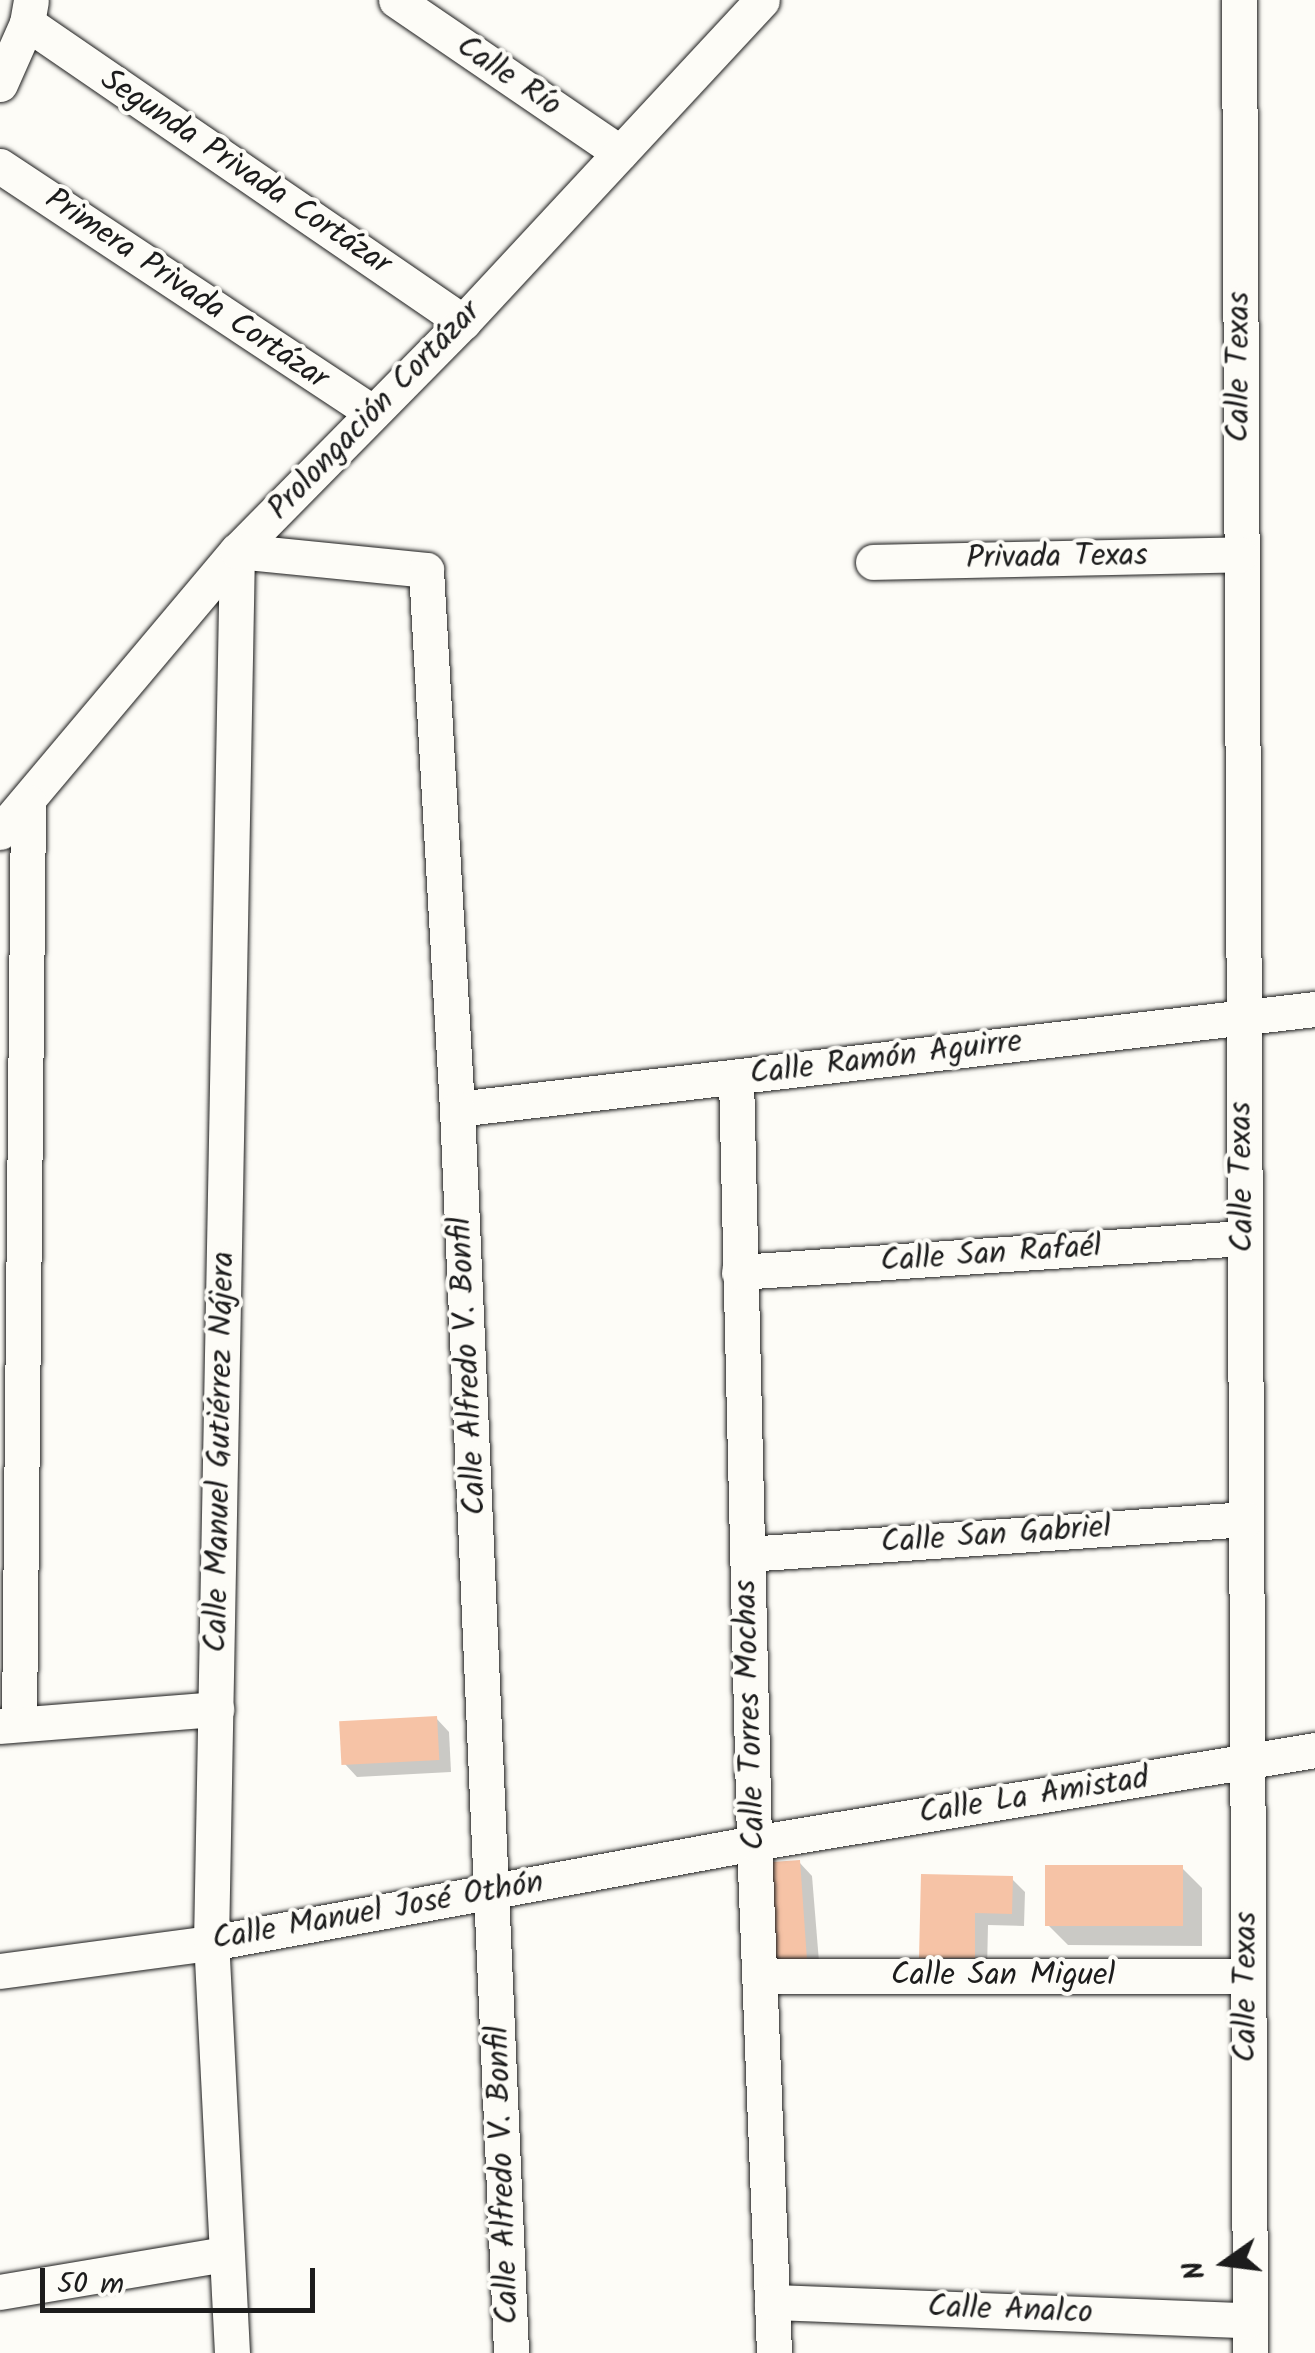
<!DOCTYPE html>
<html>
<head>
<meta charset="utf-8">
<style>
  body { margin:0 }
  #map { position:relative; width:1315px; height:2353px; overflow:hidden; background:#fdfcf7; font-family:Kalam,sans-serif }
  div>[style] { position:absolute }
  .shadow>* { inset:0; background:#0003 }
  .building>* { inset:0; background:#f6c3a6; transform-origin:0 0 }
  .roads { filter:drop-shadow(0 0 2px #1c1c1c) drop-shadow(0 0 2px #1c1c1c) }
  .street>* { height:35px; margin:-17.5px; padding:0 17.5px; transform-origin:17.5px; border-radius:17.5px; background:#fdfcf7 }
  span { translate:-50% -50%; white-space:nowrap; text-align:center; line-height:1.15; -webkit-text-stroke:8px #fdfcf7; paint-order:stroke }
  .street-label { font-size:32px; color:#1c1c1c }
  .north { position:absolute; left:1175px; top:2213px; width:100px; height:100px; -webkit-text-stroke:8px #fdfcf7; paint-order:stroke; rotate:256deg; font-size:28px; font-weight:700; line-height:40px; text-align:center; color:#1c1c1c }
  .north::after { content:''; display:block; margin:auto; width:35px; height:45px; background:#1c1c1c; clip-path:polygon(50% 0,100% 100%,50% 72%,0 100%) }
  .scale { position:absolute; left:40px; top:2268px; width:275px; height:45px; box-sizing:border-box; border:5px solid #1c1c1c; border-top:0; padding-left:12px; font-size:30px; line-height:35px; white-space:nowrap; color:#1c1c1c; -webkit-text-stroke:8px #fdfcf7; paint-order:stroke }
</style>
</head>
<body>
<div id="map">
  <div class="shadow">
    <div style="clip-path:polygon(436px 1718px,449px 1732px,451px 1772px,357px 1777px,344px 1763px)"></div>
    <div style="clip-path:polygon(799px 1862px,812px 1876px,820px 1974px,784px 1977px)"></div>
    <div style="clip-path:polygon(1182px 1868px,1202px 1888px,1202px 1946px,1068px 1945px,1048px 1925px)"></div>
    <div style="clip-path:polygon(1012px 1879px,1025px 1892px,1024px 1926px,988px 1925px,987px 1971px,935px 1970px,922px 1957px)"></div>
  </div>
  <div class="building">
    <div style="left:437px;top:1716px;width:44px;height:98px;rotate:87deg"></div>
    <div style="left:800px;top:1860px;width:102px;height:39px;rotate:86deg"></div>
    <div style="left:1045px;top:1865px;width:138px;height:61px"></div>
    <div style="clip-path:polygon(921px 1874px,1013px 1876px,1012px 1914px,975px 1913px,975px 1958px,919px 1958px)"></div>
  </div>
  <div class="roads">
    <div class="street">
      <div style="left:396px;top:0;width:271px;rotate:34.3deg"></div>
      <div style="left:1239px;top:0;width:2353px;rotate:89.73deg"></div>
      <div style="left:27px;top:23px;width:529px;rotate:34.44deg"></div>
      <div style="left:0;top:84px;width:67px;rotate:-66.1deg"></div>
      <div style="left:27px;top:23px;width:22px;rotate:-80deg"></div>
      <div style="left:0;top:166px;width:447px;rotate:33.5deg"></div>
      <div style="left:873px;top:562px;width:367px;rotate:-1.2deg"></div>
      <div style="left:0;top:832px;width:368px;rotate:-49.9deg"></div>
      <div style="left:237px;top:551px;width:322px;rotate:-45.4deg"></div>
      <div style="left:463px;top:322px;width:439px;rotate:-47.1deg"></div>
      <div style="left:736px;top:1077px;width:766px;rotate:88.65deg"></div>
      <div style="left:754px;top:1843px;width:510px;rotate:87.75deg"></div>
      <div style="left:457px;top:1109px;width:864px;rotate:-6.65deg"></div>
      <div style="left:739px;top:1272px;width:505px;rotate:-3.86deg"></div>
      <div style="left:747px;top:1554px;width:500px;rotate:-4.01deg"></div>
      <div style="left:19px;top:1724px;width:922px;rotate:-89.44deg"></div>
      <div style="left:0;top:1726px;width:217px;rotate:-4.5deg"></div>
      <div style="left:0;top:1971px;width:213px;rotate:-7.6deg"></div>
      <div style="left:211px;top:1943px;width:552px;rotate:-10.43deg"></div>
      <div style="left:754px;top:1843px;width:569px;rotate:-9.41deg"></div>
      <div style="left:759px;top:1976px;width:488px"></div>
      <div style="left:0;top:2292px;width:227px;rotate:-9.6deg"></div>
      <div style="left:772px;top:2302px;width:476px;rotate:2.2deg"></div>
      <div style="left:232px;top:2353px;width:411px;rotate:-92.9deg"></div>
      <div style="left:211px;top:1943px;width:1392px;rotate:-88.93deg"></div>
      <div style="left:237px;top:551px;width:190px;rotate:5.7deg"></div>
      <div style="left:426px;top:570px;width:540px;rotate:86.71deg"></div>
      <div style="left:457px;top:1109px;width:1245px;rotate:87.51deg"></div>
    </div>
  </div>
  <div class="street-label">
    <span style="left:508px;top:77px;rotate:34deg">Calle Río</span>
    <span style="left:245px;top:173px;rotate:34deg">Segunda Privada Cortázar</span>
    <span style="left:186px;top:290px;rotate:34deg">Primera Privada Cortázar</span>
    <span style="left:1240px;top:367px;rotate:-90deg">Calle Texas</span>
    <span style="left:375px;top:411px;rotate:-46deg">Prolongación Cortázar</span>
    <span style="left:1057px;top:558px;rotate:-1deg">Privada Texas</span>
    <span style="left:886px;top:1059px;rotate:-7deg">Calle Ramón Aguirre</span>
    <span style="left:1243px;top:1177px;rotate:-91deg">Calle Texas</span>
    <span style="left:991px;top:1255px;rotate:-4deg">Calle San Rafaél</span>
    <span style="left:469px;top:1366px;rotate:-93deg">Calle Alfredo V. Bonfil</span>
    <span style="left:221px;top:1452px;rotate:-89deg">Calle Manuel Gutiérrez Nájera</span>
    <span style="left:996px;top:1536px;rotate:-4deg">Calle San Gabriel</span>
    <span style="left:751px;top:1715px;rotate:-92deg">Calle Torres Mochas</span>
    <span style="left:1034px;top:1797px;rotate:-9deg">Calle La Amistad</span>
    <span style="left:378px;top:1912px;rotate:-10deg">Calle Manuel José Othón</span>
    <span style="left:1003px;top:1976px">Calle San Miguel</span>
    <span style="left:1247px;top:1987px;rotate:-90deg">Calle Texas</span>
    <span style="left:504px;top:2175px;rotate:-92deg">Calle Alfredo V. Bonfil</span>
    <span style="left:1010px;top:2311px;rotate:2deg">Calle Analco</span>
  </div>
  <div class="north">N</div>
  <div class="scale">50 m</div>
</div>
</body>
</html>
